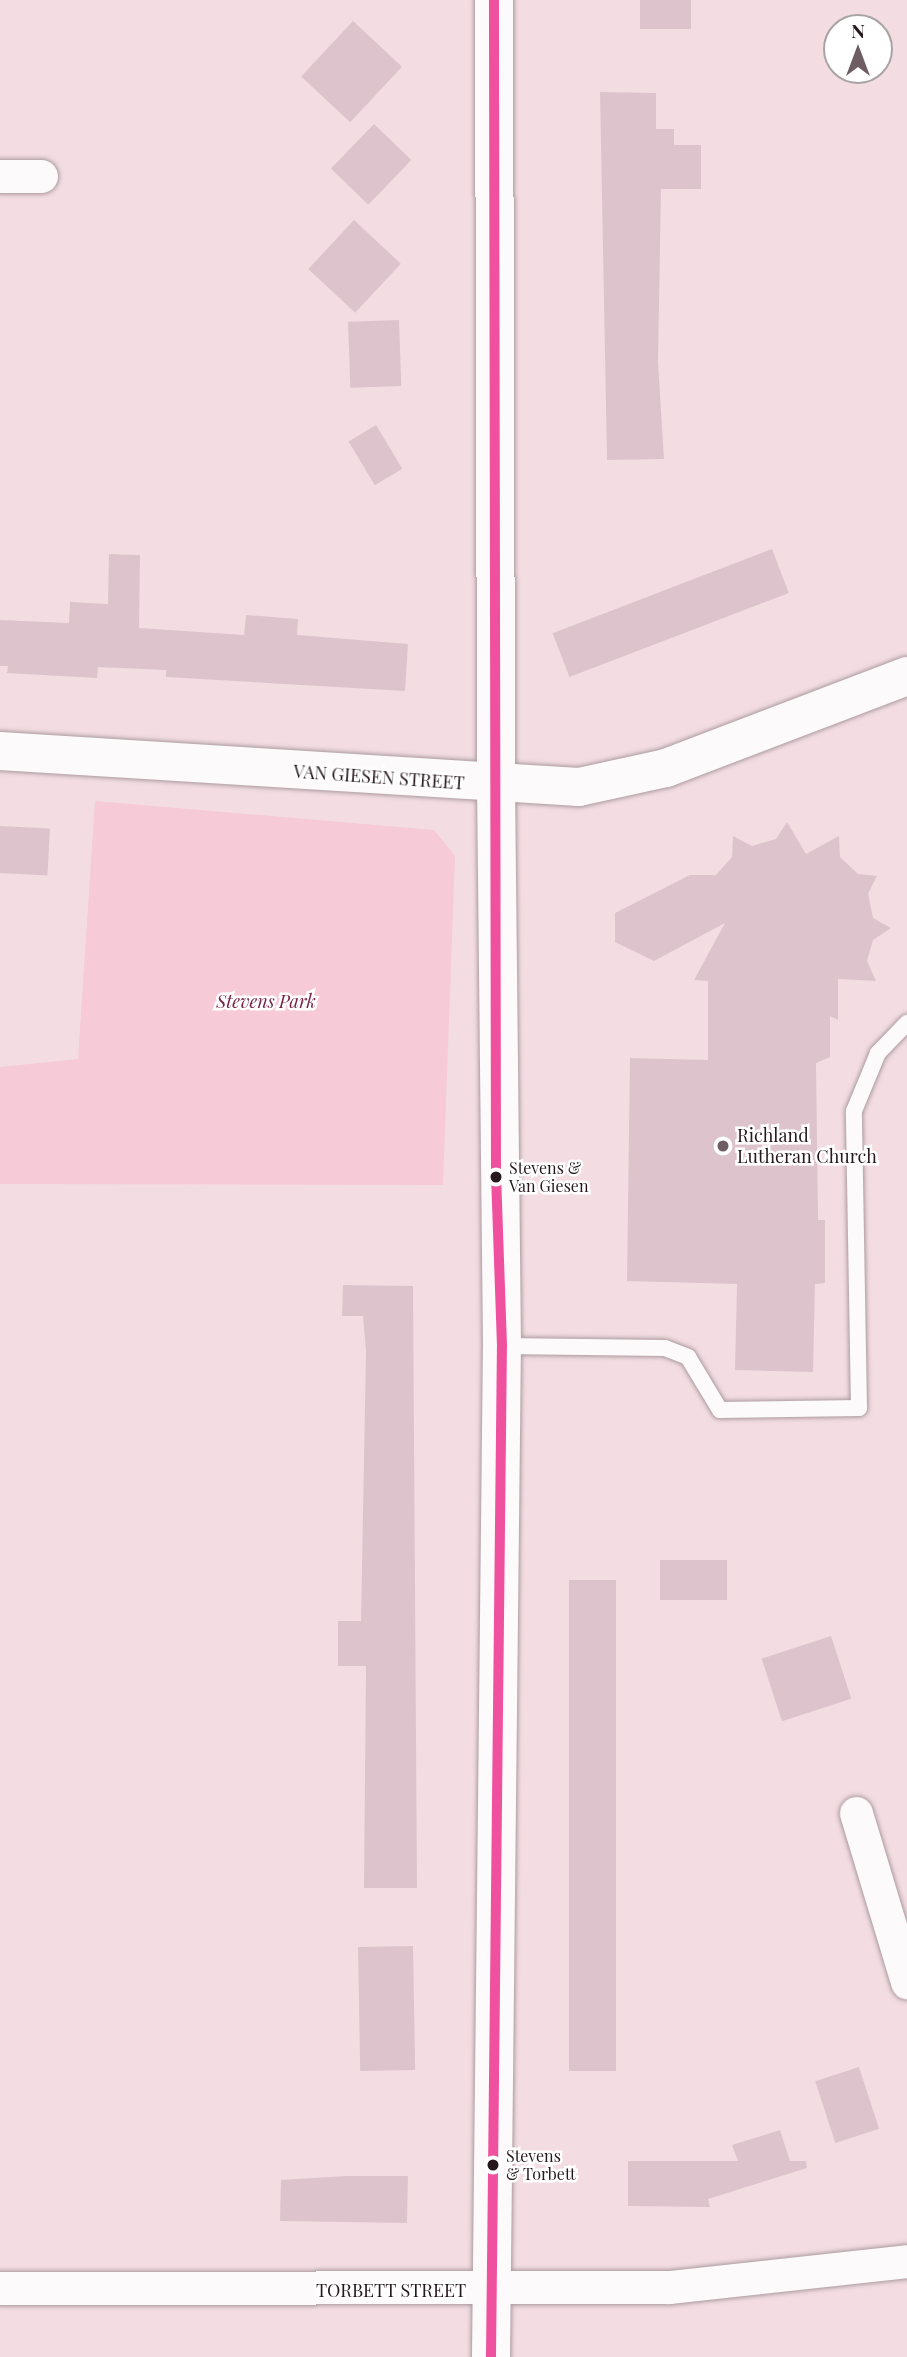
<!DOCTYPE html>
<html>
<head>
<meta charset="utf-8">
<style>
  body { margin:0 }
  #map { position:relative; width:907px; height:2357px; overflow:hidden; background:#f3dde3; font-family:"Playfair Display",serif }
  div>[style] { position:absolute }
  .green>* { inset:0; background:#f6cad7 }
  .building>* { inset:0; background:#ddc4cc; transform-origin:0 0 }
  .roads { filter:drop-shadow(0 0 2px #ac9ba0) drop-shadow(0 0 2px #ac9ba0) }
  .service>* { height:16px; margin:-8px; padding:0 8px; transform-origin:8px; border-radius:8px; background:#fdfafb }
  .minor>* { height:33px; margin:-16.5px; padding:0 16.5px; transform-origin:16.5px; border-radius:16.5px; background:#fdfafb }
  .tertiary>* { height:38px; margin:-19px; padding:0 19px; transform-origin:19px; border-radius:19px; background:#fdfafb }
  .secondary>* { height:38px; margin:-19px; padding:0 19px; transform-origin:19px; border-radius:19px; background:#fdfafb }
  .bus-1>* { height:10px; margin:-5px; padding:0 5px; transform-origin:5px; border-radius:5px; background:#ef519e }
  .dots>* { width:19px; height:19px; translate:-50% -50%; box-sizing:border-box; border:4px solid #fff; border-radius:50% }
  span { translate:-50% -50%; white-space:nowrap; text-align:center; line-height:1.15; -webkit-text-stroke:5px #fff; paint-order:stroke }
  .bus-label { font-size:16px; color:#26181c }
  .left { translate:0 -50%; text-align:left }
  .street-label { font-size:18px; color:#26181c }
  .park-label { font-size:18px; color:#782245; font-style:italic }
  .poi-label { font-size:18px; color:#26181c }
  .north { position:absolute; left:823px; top:14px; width:70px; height:70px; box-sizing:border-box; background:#fff; border:2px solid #a8a3a4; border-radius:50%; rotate:0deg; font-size:19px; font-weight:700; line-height:28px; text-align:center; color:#26181c }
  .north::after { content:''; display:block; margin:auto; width:24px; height:32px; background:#6e5d62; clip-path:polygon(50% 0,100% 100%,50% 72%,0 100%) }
</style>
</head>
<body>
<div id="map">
  <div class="green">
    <div style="clip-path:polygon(95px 801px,434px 830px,455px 856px,443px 1185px,0 1184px,0 1067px,78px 1059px)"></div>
  </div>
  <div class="building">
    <div style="left:640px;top:0;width:51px;height:29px"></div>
    <div style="left:353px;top:21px;width:67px;height:76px;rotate:43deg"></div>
    <div style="clip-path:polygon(600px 92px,656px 93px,656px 129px,674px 129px,674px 145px,701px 145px,701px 189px,661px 189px,658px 362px,664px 459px,607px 460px)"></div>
    <div style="left:374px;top:124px;width:52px;height:62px;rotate:44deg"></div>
    <div style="left:354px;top:220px;width:64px;height:67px;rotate:43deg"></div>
    <div style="left:399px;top:320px;width:66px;height:51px;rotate:88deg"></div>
    <div style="left:376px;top:425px;width:51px;height:32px;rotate:59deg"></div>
    <div style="left:772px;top:549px;width:47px;height:235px;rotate:69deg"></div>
    <div style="clip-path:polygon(109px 554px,140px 555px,139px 628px,244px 635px,246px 615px,298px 619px,297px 635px,408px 644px,405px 691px,166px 677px,166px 670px,98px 667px,97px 678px,7px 673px,8px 666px,0 666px,0 620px,69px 623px,70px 602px,108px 604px)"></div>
    <div style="clip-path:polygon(787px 822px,806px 854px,839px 836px,840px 857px,858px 874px,877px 876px,868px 894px,873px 918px,891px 928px,873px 940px,867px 961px,876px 981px,838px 979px,838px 1020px,830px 1016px,830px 1057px,816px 1063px,818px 1220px,825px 1220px,825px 1283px,815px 1284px,813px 1372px,735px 1370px,737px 1284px,627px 1281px,630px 1058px,708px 1060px,708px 981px,694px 980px,725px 923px,654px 961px,615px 942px,615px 913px,690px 875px,716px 875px,732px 857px,733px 836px,752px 846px,776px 839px)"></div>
    <div style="left:0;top:826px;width:50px;height:47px;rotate:3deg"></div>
    <div style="clip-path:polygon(343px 1285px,413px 1286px,417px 1888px,364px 1888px,366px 1666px,338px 1666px,338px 1621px,361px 1621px,366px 1350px,363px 1316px,342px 1316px)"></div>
    <div style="left:660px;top:1560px;width:67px;height:40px"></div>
    <div style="left:569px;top:1580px;width:47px;height:491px"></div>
    <div style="left:831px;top:1636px;width:66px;height:73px;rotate:72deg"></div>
    <div style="left:413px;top:1946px;width:124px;height:55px;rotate:89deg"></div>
    <div style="left:859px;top:2067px;width:65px;height:46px;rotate:72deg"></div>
    <div style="clip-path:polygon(780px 2130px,790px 2161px,806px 2161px,807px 2168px,708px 2199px,710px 2207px,628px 2206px,628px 2161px,738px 2161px,732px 2145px)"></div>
    <div style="clip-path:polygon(346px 2176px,408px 2176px,407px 2223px,280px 2221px,281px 2180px)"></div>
  </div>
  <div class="roads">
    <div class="service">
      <div style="left:502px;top:1346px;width:163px;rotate:0.7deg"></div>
      <div style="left:665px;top:1348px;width:25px;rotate:21deg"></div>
      <div style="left:688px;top:1357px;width:62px;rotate:58.9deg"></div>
      <div style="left:720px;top:1410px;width:139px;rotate:-0.8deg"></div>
      <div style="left:859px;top:1408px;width:297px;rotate:-91deg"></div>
      <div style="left:854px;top:1111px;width:63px;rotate:-67.5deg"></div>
      <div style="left:878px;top:1053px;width:42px;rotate:-46deg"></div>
    </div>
    <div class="minor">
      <div style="left:0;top:176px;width:41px"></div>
      <div style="left:856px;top:1813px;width:177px;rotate:73.2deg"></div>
      <div style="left:0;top:2288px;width:669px;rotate:-0.09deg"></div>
      <div style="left:669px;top:2287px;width:239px;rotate:-6.2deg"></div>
    </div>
    <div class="tertiary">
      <div style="left:494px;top:0;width:785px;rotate:89.85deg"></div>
    </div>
    <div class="secondary">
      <div style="left:0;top:751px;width:580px;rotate:3.56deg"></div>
      <div style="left:579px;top:787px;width:89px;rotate:-12.3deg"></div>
      <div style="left:666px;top:768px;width:258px;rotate:-20.9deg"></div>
      <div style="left:491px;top:2357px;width:1011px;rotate:-89.38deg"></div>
      <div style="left:502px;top:1346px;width:561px;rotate:-90.61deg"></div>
    </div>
  </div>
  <div class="bus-1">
    <div style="left:491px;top:2357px;width:1011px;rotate:-89.38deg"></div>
    <div style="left:502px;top:1346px;width:171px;rotate:-92deg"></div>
    <div style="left:496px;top:1175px;width:1175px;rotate:-90.1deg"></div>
  </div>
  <div class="dots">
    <div style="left:723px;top:1146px;background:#6e5d62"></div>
    <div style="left:496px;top:1177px;background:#26181c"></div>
    <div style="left:493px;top:2165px;background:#26181c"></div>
  </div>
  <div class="bus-label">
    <span class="left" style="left:509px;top:1177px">Stevens &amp;<br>Van Giesen</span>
    <span class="left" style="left:506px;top:2165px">Stevens<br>&amp; Torbett</span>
  </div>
  <div class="street-label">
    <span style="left:379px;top:777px;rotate:4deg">VAN GIESEN STREET</span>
    <span style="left:391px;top:2290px">TORBETT STREET</span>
  </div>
  <div class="park-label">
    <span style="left:266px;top:1001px">Stevens Park</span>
  </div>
  <div class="poi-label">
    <span class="left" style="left:737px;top:1146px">Richland<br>Lutheran Church</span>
  </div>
  <div class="north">N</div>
</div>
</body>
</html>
